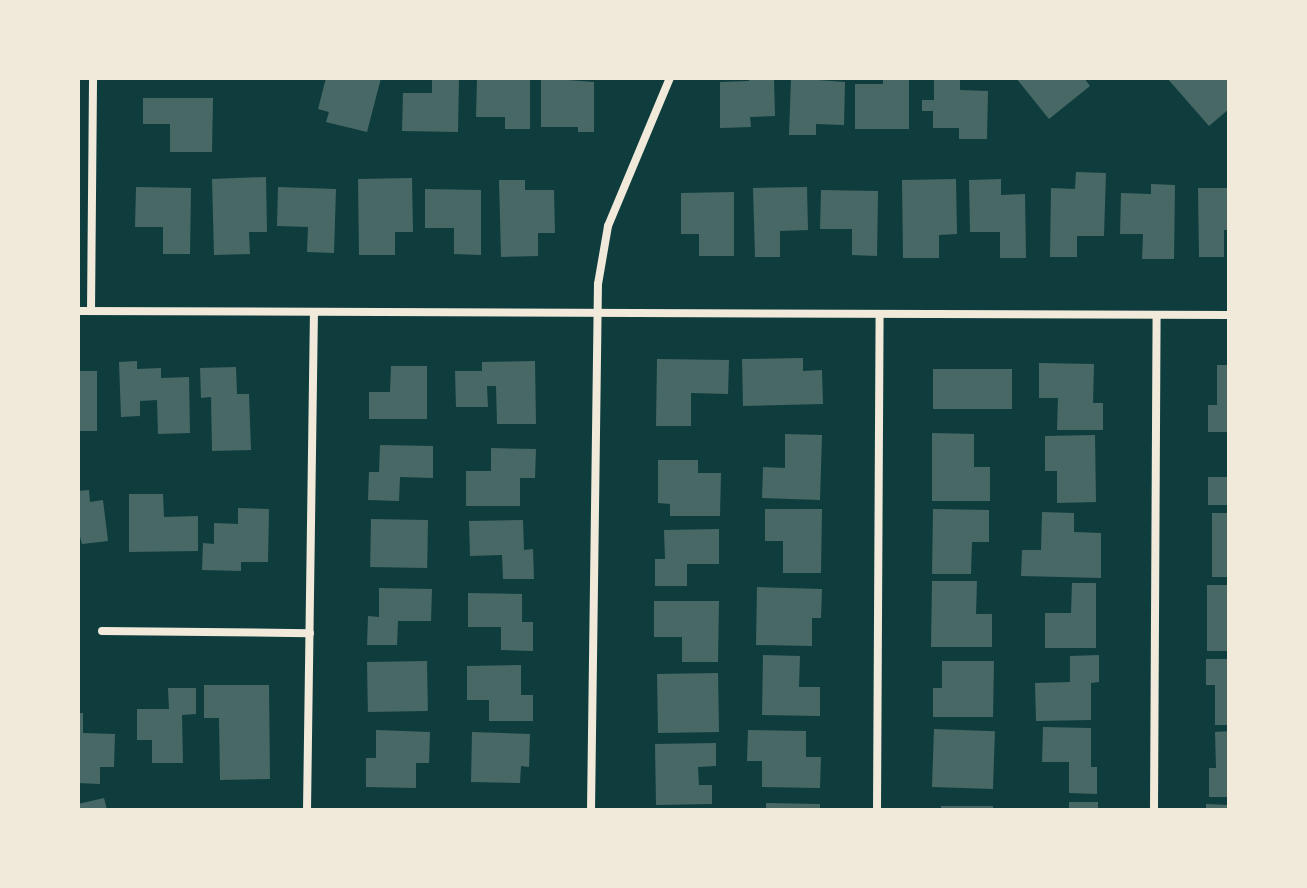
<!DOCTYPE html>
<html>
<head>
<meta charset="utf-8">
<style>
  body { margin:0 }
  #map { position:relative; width:1307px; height:888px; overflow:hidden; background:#0f3d3e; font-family:Barlow,sans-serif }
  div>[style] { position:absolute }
  .building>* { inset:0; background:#486865; transform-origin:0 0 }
  .minor>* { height:8px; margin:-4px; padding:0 4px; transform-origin:4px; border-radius:4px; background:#f1e9da }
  span { translate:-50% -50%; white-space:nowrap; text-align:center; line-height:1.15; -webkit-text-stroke:8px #f1e9da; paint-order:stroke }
  .frame { position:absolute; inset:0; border:80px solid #f1e9da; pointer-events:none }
</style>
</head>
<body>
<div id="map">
  <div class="building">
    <div style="clip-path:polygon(326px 78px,381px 78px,367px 132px,326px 122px,329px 112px,318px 109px)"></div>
    <div style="clip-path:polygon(432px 78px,459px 78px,458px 132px,402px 131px,403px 93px,432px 93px)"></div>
    <div style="clip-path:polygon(477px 78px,530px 78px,530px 129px,505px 129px,505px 117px,476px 117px)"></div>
    <div style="clip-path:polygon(541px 78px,594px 82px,594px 132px,578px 132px,578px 127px,541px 127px)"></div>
    <div style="clip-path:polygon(749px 78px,774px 78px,775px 116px,750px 117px,751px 127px,720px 128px,720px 82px,749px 81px)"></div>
    <div style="clip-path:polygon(791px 78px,845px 82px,844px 125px,816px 124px,816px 135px,789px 135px)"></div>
    <div style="clip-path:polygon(883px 78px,909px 78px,909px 129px,855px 129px,855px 84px,883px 84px)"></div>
    <div style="clip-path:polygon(934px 78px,960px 78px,960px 90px,988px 91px,987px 139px,959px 139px,959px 128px,933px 128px,933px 111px,922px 111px,922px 100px,934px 100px)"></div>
    <div style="clip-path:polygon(1016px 78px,1084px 78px,1090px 86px,1049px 119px)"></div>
    <div style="clip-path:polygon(1167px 78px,1229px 78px,1229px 109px,1209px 126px)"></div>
    <div style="clip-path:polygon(143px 98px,213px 98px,212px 152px,170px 152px,170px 124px,143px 124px)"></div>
    <div style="clip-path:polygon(1076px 172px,1106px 173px,1104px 236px,1077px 236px,1077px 257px,1050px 257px,1051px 188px,1075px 189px)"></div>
    <div style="clip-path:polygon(266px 177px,267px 232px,249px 232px,250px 254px,214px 255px,212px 179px)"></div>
    <div style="clip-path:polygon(412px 178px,413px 232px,395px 232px,395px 255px,359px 255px,358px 179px)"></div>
    <div style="clip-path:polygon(956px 179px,957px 234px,939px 235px,939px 258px,903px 258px,902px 180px)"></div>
    <div style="clip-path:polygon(1001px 179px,1001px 195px,1025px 194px,1026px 258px,1000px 258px,1000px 232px,970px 232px,969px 180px)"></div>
    <div style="clip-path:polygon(499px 180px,525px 180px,525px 190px,554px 190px,555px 233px,538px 233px,538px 256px,501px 257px)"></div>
    <div style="clip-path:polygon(1151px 184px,1175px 185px,1174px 259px,1142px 259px,1143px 234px,1120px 234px,1121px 193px,1151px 194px)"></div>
    <div style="clip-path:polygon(136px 187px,191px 188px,190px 254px,163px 254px,163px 227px,135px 227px)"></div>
    <div style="clip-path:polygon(278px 187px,336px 189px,334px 253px,307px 252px,308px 227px,277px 226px)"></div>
    <div style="clip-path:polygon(807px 187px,808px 230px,780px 231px,780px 257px,755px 257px,753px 188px)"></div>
    <div style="clip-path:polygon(1198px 188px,1229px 188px,1229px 230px,1224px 230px,1224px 257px,1199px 257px)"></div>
    <div style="clip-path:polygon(425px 189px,481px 190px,481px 255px,454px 254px,454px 228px,425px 228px)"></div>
    <div style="clip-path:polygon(821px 190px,878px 191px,877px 256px,852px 255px,852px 229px,820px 229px)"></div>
    <div style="clip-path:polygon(734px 192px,734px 256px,699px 256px,699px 234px,681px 234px,681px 193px)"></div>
    <div style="clip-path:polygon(803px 358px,803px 371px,822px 370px,823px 404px,743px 406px,742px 359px)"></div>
    <div style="clip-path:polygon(657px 359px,729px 360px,728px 394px,691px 393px,691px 426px,656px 426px)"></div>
    <div style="clip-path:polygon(137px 361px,137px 369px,161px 368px,161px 378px,189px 377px,190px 433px,158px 434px,157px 400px,140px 401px,140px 416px,121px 417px,119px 362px)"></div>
    <div style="clip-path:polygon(535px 361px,536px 424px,497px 424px,496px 386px,487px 386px,488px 407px,456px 407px,455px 371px,482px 371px,482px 362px)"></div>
    <div style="clip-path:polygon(1039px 363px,1094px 364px,1093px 403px,1103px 403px,1103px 430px,1057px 430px,1058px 398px,1039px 398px)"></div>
    <div style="clip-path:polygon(1217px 365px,1229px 365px,1229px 432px,1208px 432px,1208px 405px,1217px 405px)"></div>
    <div style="clip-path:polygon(391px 366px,427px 366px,427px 419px,369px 419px,369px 392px,390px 392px)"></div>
    <div style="clip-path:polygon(236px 367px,237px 394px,249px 394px,251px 450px,212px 451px,211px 397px,201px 398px,200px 368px)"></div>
    <div style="left:1012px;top:369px;width:40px;height:79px;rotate:90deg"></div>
    <div style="left:78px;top:371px;width:19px;height:60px"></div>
    <div style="clip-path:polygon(932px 433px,974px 434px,974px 467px,990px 467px,990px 501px,932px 501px)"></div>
    <div style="clip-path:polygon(785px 434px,822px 435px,820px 500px,762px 498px,763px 467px,785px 468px)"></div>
    <div style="clip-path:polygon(1095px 435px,1096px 502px,1057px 503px,1057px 471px,1045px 471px,1045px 436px)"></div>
    <div style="clip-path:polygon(380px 445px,433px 446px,433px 478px,400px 477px,399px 501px,368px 500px,369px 472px,379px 472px)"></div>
    <div style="clip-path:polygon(491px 448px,536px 449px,535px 478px,520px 478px,520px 506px,466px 506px,466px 471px,491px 471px)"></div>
    <div style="clip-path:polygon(658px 460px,698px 460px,698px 473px,721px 473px,720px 516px,670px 516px,670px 504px,658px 503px)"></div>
    <div style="left:1208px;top:477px;width:21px;height:28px"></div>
    <div style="clip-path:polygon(89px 490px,90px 502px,103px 500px,108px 541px,82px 544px,78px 530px,78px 491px)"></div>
    <div style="clip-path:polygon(129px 494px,163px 494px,164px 517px,198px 516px,198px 551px,129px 552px)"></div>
    <div style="clip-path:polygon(238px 508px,269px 509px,268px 562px,241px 562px,241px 571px,202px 570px,203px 543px,214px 544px,214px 523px,238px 524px)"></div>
    <div style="clip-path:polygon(765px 509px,822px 509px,821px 573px,783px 573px,783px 541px,765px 541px)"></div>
    <div style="clip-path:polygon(933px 509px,989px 510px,989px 542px,972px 542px,971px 574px,932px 574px)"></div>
    <div style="clip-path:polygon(1042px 512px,1074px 513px,1074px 532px,1101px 533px,1101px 578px,1021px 576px,1022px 550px,1041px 550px)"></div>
    <div style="left:1212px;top:513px;width:17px;height:64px"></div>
    <div style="left:371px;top:519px;width:57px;height:48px;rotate:1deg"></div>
    <div style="clip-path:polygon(523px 520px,524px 550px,533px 549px,534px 579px,503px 579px,502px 555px,470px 556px,469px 521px)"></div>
    <div style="clip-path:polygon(719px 529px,719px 564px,687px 564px,687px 586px,655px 586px,655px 559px,665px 559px,664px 530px)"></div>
    <div style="clip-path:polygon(932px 581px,977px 581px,976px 614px,992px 614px,992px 647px,931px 647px)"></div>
    <div style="clip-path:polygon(1072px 583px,1096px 583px,1096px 648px,1045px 648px,1045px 613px,1071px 613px)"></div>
    <div style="left:1207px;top:585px;width:22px;height:66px"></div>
    <div style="clip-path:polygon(757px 587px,822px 589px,821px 618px,812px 618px,812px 646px,756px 645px)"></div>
    <div style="clip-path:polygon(379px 588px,432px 589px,431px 621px,398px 621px,397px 645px,367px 645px,368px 616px,379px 617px)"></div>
    <div style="clip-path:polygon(468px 593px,522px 594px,522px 622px,533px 622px,533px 651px,501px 650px,501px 627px,468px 627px)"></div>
    <div style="clip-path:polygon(654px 601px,719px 601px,718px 662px,682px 662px,682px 637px,654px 637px)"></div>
    <div style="clip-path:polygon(763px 655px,800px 656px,799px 687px,820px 687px,820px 716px,762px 715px)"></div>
    <div style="clip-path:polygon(1099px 655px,1099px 682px,1091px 683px,1091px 720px,1036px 721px,1035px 683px,1070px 682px,1070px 656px)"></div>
    <div style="clip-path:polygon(1206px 659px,1229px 659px,1229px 725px,1215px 725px,1215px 685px,1206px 685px)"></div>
    <div style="left:427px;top:661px;width:50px;height:60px;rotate:89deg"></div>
    <div style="clip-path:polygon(942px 661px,994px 661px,993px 717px,933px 717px,933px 688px,942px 688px)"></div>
    <div style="clip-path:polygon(521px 665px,521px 695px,533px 695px,533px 721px,489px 721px,489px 700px,467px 700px,467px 666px)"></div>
    <div style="left:718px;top:673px;width:59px;height:61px;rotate:89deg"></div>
    <div style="clip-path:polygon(204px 685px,269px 685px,270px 779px,220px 780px,219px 718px,204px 718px)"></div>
    <div style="clip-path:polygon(168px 688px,196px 688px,196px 714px,182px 715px,183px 763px,152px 763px,152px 740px,137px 740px,137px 709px,169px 709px)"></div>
    <div style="clip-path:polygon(78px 713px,83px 713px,83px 733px,115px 734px,114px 767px,100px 767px,100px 784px,78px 783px)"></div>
    <div style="clip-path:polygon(1043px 727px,1091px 728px,1091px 767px,1097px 767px,1097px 794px,1069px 793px,1069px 762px,1042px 762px)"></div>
    <div style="left:934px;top:729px;width:61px;height:58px;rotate:2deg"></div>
    <div style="clip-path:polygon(376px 730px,430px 732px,429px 763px,416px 763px,416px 788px,366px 787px,366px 758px,376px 758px)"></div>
    <div style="clip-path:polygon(748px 730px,806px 731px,806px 757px,821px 757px,820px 788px,762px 787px,762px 761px,747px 761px)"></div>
    <div style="clip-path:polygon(1229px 731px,1229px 797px,1209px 797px,1209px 768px,1216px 768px,1215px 732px)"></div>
    <div style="clip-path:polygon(472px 732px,530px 734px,529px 767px,521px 766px,520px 783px,471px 782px)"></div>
    <div style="clip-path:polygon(716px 743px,716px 766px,698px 767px,699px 785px,712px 785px,712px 804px,656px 805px,655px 744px)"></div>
    <div style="clip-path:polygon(104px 798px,107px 810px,78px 810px,78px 804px)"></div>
    <div style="left:1069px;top:802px;width:29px;height:8px"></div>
    <div style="clip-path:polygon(766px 803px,820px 804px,820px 810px,766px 810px)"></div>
    <div style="clip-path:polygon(1206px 804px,1229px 805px,1229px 810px,1206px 810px)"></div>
    <div style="left:941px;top:806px;width:52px;height:4px"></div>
  </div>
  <div class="minor">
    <div style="left:78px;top:311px;width:1151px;rotate:0.2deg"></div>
    <div style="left:91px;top:311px;width:233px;rotate:-89.5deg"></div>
    <div style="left:102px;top:631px;width:208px;rotate:0.6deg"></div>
    <div style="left:307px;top:810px;width:498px;rotate:-89.2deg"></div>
    <div style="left:591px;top:810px;width:526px;rotate:-89.24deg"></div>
    <div style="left:598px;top:284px;width:59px;rotate:-80.2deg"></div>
    <div style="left:608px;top:226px;width:160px;rotate:-67.3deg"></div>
    <div style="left:877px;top:810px;width:495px;rotate:-89.7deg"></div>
    <div style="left:1154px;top:810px;width:495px;rotate:-89.7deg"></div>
  </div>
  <div class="frame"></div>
</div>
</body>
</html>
